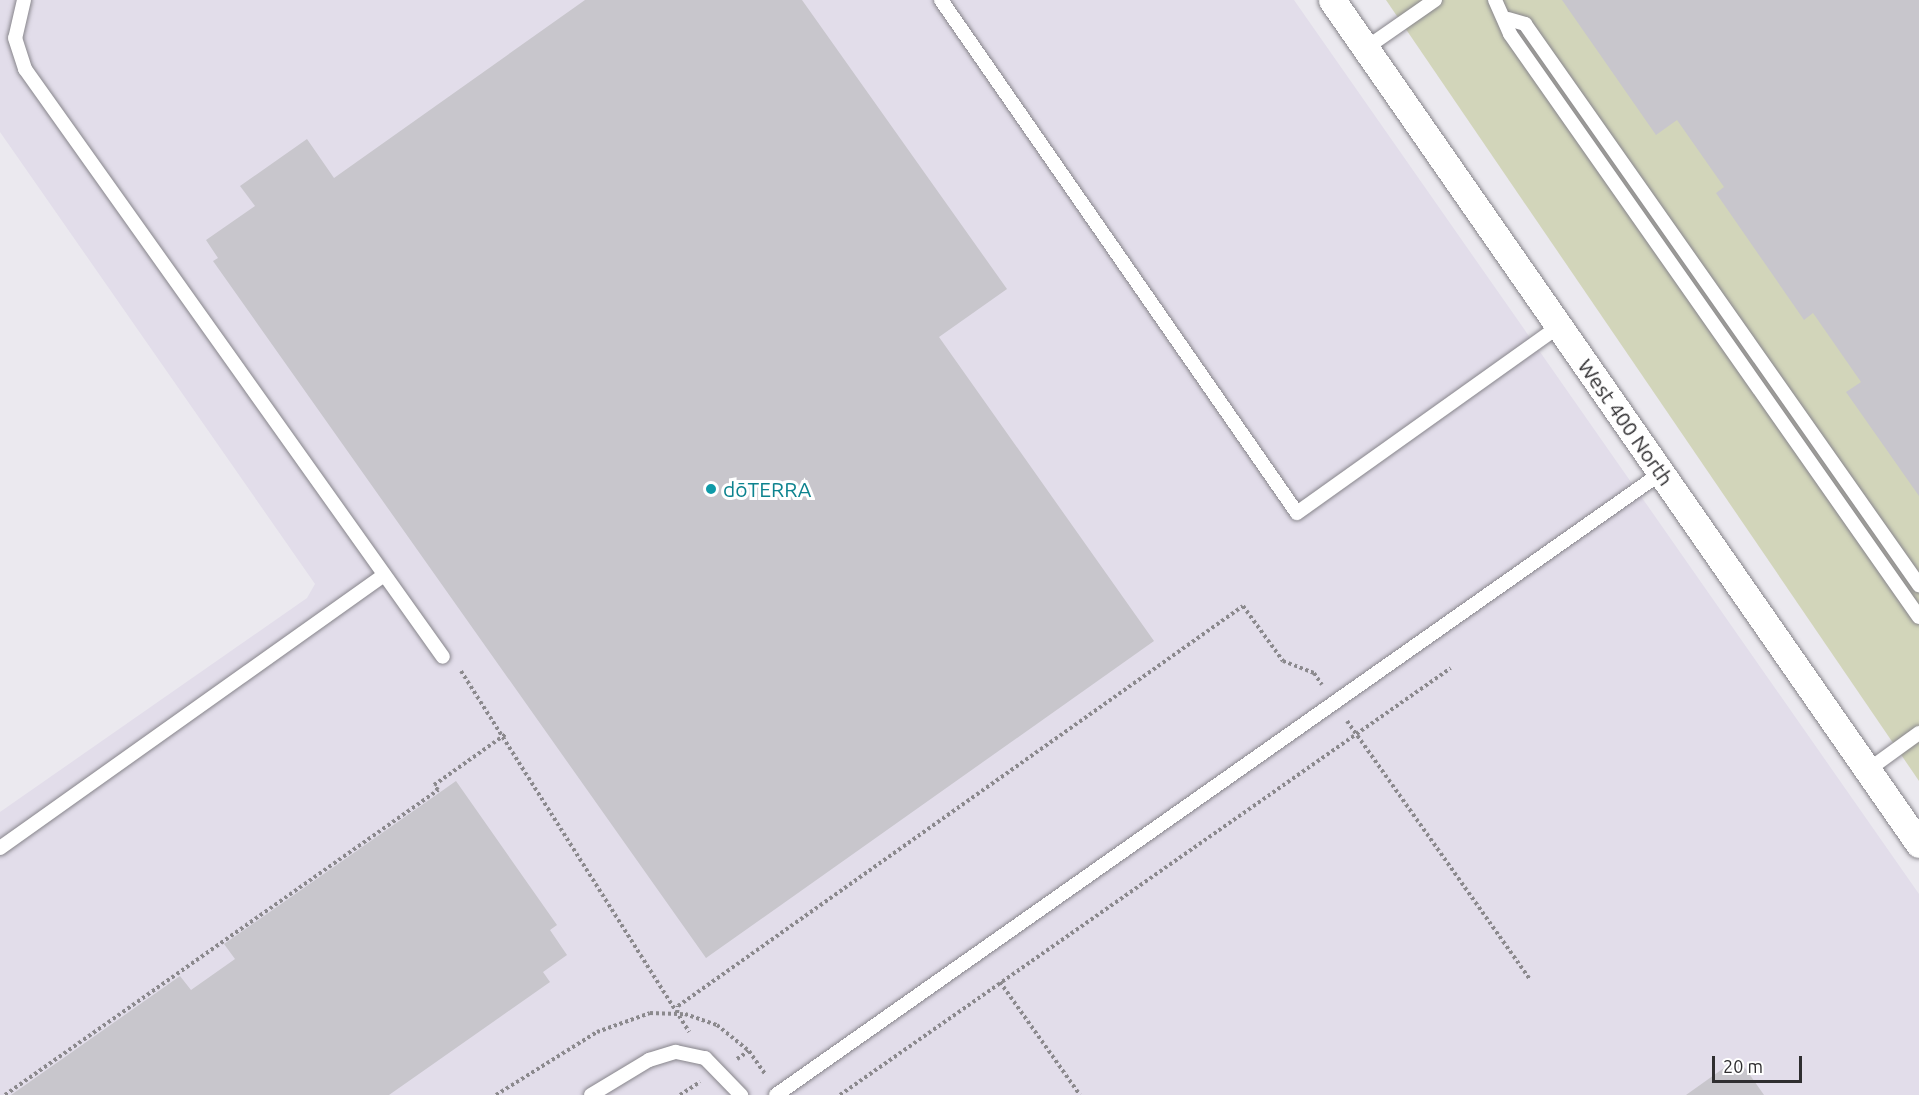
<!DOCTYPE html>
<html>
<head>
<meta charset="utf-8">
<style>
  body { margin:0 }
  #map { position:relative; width:1919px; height:1095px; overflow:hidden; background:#ebe9ef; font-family:Ubuntu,sans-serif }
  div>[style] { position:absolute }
  .built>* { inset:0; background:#e2ddea }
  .green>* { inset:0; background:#d2d5ba }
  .building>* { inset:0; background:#c8c6cc }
  .path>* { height:4px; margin-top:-2px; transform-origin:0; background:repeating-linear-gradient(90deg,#8b898d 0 3px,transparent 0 6px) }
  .roads { filter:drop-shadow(0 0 2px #87858b) drop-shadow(0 0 2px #87858b) }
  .lane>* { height:14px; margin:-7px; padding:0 7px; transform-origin:7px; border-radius:7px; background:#fff }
  .street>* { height:27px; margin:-13.5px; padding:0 13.5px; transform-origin:13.5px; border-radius:13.5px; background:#fff }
  .dots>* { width:16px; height:16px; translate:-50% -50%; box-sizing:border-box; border:3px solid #fff; border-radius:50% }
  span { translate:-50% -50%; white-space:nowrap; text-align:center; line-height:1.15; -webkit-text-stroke:6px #fff; paint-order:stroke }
  .street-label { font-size:21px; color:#2f2e30 }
  .culture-label { font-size:21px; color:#0d838f }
  .left { translate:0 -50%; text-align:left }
  .scale { position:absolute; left:1712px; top:1056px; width:90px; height:27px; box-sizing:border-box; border:3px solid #2f2e30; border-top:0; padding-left:8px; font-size:18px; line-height:21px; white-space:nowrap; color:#2f2e30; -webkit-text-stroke:4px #fff; paint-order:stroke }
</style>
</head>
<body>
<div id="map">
  <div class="built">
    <div style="clip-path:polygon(0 0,1294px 0,1919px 894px,1919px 1095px,0 1095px,0 812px,307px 598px,315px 584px,0 132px)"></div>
  </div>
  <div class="green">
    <div style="clip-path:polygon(1386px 0,1919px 0,1919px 781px)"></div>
  </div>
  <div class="building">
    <div style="clip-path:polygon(585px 0,802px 0,1007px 289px,939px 337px,1154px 641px,706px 958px,213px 261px,218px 258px,206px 240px,255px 206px,240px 186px,307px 139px,334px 178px)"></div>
    <div style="clip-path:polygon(1562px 0,1919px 0,1919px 496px,1846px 392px,1861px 382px,1813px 313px,1804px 320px,1716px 193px,1724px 187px,1677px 120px,1656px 135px)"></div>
    <div style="clip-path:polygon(456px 781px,557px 925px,550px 930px,567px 955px,543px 972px,550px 982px,389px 1095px,11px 1095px,180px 976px,191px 990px,235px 959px,224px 944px)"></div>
    <div style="clip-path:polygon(1738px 1058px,1764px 1095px,1686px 1095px)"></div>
  </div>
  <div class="path">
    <div style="left:461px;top:671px;width:427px;rotate:57.7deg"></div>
    <div style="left:1347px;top:721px;width:316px;rotate:54.7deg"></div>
    <div style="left:1000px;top:982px;width:138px;rotate:54.7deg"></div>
    <div style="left:677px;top:1013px;width:7px;rotate:-82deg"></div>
    <div style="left:678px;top:1006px;width:692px;rotate:-35.3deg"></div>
    <div style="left:1243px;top:606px;width:68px;rotate:54deg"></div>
    <div style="left:1283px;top:661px;width:33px;rotate:21deg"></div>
    <div style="left:1314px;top:673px;width:14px;rotate:56deg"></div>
    <div style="left:737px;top:1059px;width:14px;rotate:-34deg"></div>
    <div style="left:5px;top:1095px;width:530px;rotate:-35.16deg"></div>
    <div style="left:438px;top:790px;width:6px;rotate:-129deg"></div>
    <div style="left:434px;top:785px;width:88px;rotate:-35.3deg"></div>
    <div style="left:496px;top:1095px;width:119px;rotate:-32deg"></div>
    <div style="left:597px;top:1032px;width:56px;rotate:-19.7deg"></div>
    <div style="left:650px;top:1013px;width:35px;rotate:2deg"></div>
    <div style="left:685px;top:1014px;width:34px;rotate:19deg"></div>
    <div style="left:717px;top:1025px;width:41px;rotate:39.1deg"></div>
    <div style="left:749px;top:1051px;width:29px;rotate:55deg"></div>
    <div style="left:680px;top:1095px;width:24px;rotate:-33deg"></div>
    <div style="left:840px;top:1095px;width:745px;rotate:-34.95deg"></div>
  </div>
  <div class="roads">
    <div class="lane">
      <div style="left:24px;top:0;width:39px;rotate:103deg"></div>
      <div style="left:15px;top:38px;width:33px;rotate:72deg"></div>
      <div style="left:25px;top:69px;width:721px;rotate:54.59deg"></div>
      <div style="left:941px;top:0;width:624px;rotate:55.24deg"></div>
      <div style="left:1297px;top:513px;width:322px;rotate:-35.5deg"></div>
      <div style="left:1495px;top:0;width:37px;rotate:66deg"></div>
      <div style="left:1510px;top:34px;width:712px;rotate:54.95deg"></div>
      <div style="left:1508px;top:19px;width:18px;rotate:16deg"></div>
      <div style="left:1525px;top:24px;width:686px;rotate:54.92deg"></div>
      <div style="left:1366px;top:48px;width:84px;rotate:-34.8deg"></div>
      <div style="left:1868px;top:770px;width:63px;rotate:-36deg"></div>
      <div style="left:0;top:848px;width:471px;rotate:-35.4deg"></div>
      <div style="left:591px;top:1095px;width:68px;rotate:-31.1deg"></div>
      <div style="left:649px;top:1060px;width:28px;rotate:-17deg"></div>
      <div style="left:676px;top:1052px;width:30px;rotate:12deg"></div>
      <div style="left:705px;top:1058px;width:52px;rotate:45.8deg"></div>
      <div style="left:776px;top:1095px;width:1082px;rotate:-35.1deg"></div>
    </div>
    <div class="street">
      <div style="left:1332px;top:0;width:1028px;rotate:55.18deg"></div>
    </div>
  </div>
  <div class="dots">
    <div style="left:711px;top:489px;background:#0f9aa8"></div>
  </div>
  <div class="street-label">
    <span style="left:1626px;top:422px;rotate:55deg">West 400 North</span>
  </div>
  <div class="culture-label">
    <span class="left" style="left:723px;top:489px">dōTERRA</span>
  </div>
  <div class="scale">20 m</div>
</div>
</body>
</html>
